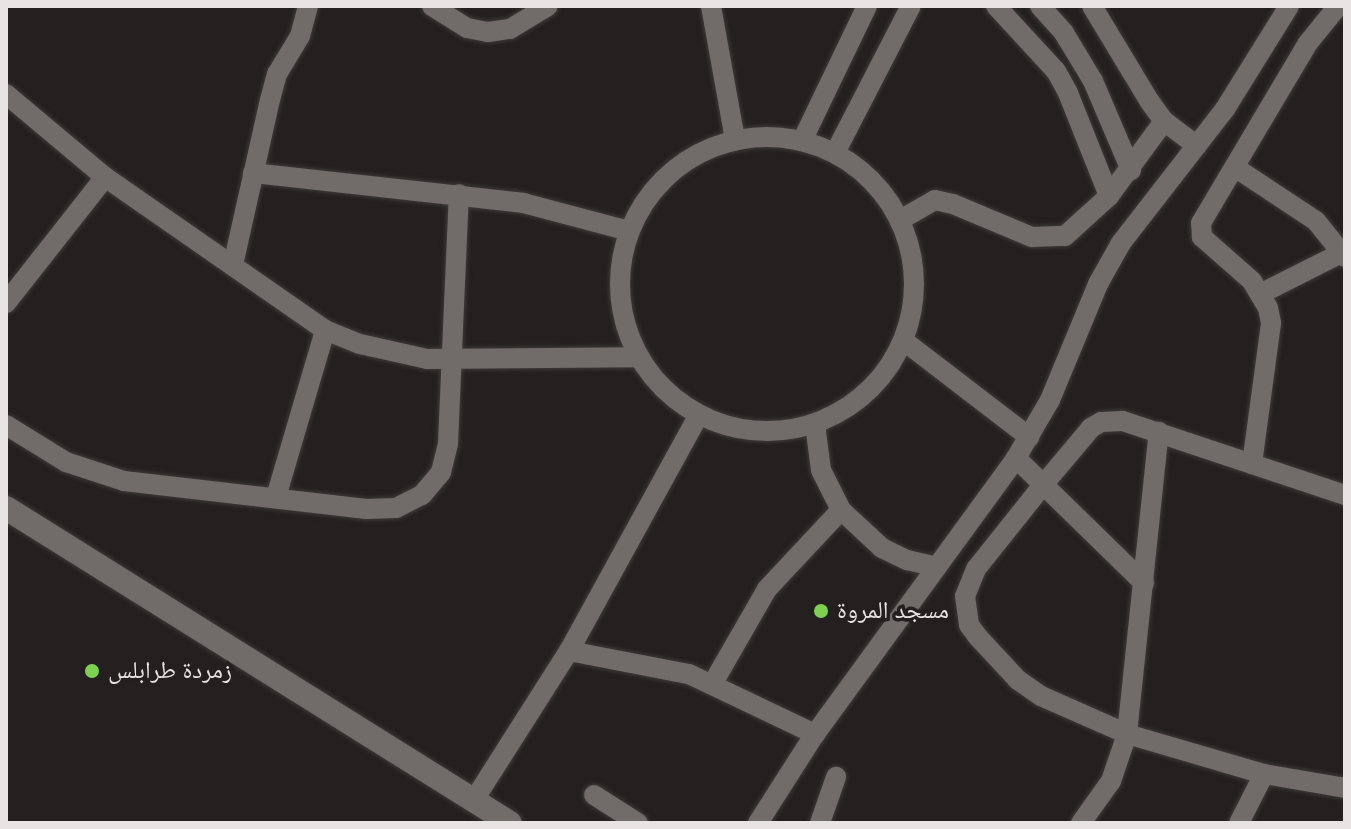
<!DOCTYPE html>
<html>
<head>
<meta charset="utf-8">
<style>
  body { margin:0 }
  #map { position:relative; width:1351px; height:829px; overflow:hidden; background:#24201f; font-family:"Fira Sans","Noto Naskh Arabic",sans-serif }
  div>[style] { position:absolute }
  .roads { filter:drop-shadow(0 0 2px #3e3a39) drop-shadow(0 0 2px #3e3a39) }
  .minor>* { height:20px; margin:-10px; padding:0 10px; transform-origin:10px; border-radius:10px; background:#716b6a }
  .minor>.ring { margin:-10px; padding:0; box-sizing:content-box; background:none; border:20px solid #716b6a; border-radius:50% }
  .secondary>* { height:24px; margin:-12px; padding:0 12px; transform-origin:12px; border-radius:12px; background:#716b6a }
  .dots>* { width:22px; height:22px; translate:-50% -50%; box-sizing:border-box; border:4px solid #24201f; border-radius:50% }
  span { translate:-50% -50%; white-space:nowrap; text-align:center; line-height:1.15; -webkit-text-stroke:7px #24201f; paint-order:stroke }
  .poi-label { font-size:24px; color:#e7e4e3 }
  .left { translate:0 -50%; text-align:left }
  .frame { position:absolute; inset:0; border:8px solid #e7e4e3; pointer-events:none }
</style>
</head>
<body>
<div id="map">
  <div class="roads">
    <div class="minor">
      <div style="left:432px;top:6px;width:41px;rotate:32.2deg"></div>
      <div style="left:467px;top:28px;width:21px;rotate:11deg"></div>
      <div style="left:488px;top:32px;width:22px;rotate:-8deg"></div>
      <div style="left:510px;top:29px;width:44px;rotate:-31.2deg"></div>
      <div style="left:711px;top:6px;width:136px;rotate:79.8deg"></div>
      <div style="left:996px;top:6px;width:88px;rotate:47.3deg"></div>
      <div style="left:1056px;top:71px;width:25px;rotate:61deg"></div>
      <div style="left:1068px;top:93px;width:111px;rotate:68.3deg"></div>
      <div style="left:1040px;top:6px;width:36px;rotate:48deg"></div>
      <div style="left:1064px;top:33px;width:56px;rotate:58.9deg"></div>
      <div style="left:1093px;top:81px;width:97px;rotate:66.9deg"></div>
      <div style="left:1092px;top:6px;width:112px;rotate:58.9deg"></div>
      <div style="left:1150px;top:102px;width:24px;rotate:54deg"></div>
      <div style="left:1164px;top:121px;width:41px;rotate:37.1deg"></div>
      <div style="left:6px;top:94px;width:129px;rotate:40deg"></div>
      <div style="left:105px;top:177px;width:268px;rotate:34.8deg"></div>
      <div style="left:325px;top:330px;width:38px;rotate:22deg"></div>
      <div style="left:360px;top:344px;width:69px;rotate:12.6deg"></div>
      <div style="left:427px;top:359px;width:211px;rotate:-0.5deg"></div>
      <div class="ring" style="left:620px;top:137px;width:274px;height:274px"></div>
      <div style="left:802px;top:141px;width:150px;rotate:-64.3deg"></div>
      <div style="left:835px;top:153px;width:165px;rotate:-62.7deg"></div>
      <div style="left:1236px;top:168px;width:96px;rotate:33.5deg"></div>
      <div style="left:1316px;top:221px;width:46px;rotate:51.1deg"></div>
      <div style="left:253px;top:173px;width:272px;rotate:6.3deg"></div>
      <div style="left:523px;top:203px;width:110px;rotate:14.8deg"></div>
      <div style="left:900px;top:220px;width:40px;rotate:-29.7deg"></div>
      <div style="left:935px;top:200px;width:18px;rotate:13deg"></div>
      <div style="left:953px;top:204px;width:86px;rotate:22.7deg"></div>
      <div style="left:1032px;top:237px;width:33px;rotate:-2deg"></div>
      <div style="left:1065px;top:236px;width:59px;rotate:-42.3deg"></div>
      <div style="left:1109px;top:196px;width:93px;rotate:-53.7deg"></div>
      <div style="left:233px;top:265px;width:169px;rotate:-77.4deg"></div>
      <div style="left:270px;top:100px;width:27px;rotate:-75deg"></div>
      <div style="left:277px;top:74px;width:44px;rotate:-58.8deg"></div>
      <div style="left:300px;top:36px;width:31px;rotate:-75deg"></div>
      <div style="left:1262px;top:293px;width:93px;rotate:-26.8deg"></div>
      <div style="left:6px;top:303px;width:160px;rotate:-51.8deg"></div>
      <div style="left:904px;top:341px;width:158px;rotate:37.5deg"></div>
      <div style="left:815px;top:424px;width:46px;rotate:82.6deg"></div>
      <div style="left:821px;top:470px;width:45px;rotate:63.4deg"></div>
      <div style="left:841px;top:510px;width:56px;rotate:42.8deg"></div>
      <div style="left:882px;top:548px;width:28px;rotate:26deg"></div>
      <div style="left:907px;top:560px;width:28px;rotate:13deg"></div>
      <div style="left:6px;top:425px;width:70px;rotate:31.7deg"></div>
      <div style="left:66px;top:462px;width:61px;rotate:18.1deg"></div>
      <div style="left:124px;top:481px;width:244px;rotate:6.6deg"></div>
      <div style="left:366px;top:509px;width:30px;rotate:-2deg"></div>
      <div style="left:396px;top:508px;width:29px;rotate:-27deg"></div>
      <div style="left:422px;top:495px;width:30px;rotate:-50deg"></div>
      <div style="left:441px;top:472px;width:30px;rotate:-76deg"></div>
      <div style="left:448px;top:443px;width:249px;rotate:-87.5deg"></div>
      <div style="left:1016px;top:458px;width:179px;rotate:44.3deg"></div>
      <div style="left:1252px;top:464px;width:142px;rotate:-82.3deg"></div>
      <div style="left:1271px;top:323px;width:15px;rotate:-101deg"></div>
      <div style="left:1268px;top:308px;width:31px;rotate:-121deg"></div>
      <div style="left:1252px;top:281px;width:67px;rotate:-138.7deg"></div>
      <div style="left:1202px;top:237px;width:14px;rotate:-94deg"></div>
      <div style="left:1201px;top:223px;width:209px;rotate:-59.3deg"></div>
      <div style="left:1308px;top:43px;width:48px;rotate:-51deg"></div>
      <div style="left:1345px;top:495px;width:235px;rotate:-161.6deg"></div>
      <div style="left:1122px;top:421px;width:21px;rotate:177deg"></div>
      <div style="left:1101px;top:422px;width:12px;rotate:149deg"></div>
      <div style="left:1091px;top:428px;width:75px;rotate:130.1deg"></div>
      <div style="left:1043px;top:485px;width:107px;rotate:128.6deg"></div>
      <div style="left:976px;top:569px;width:29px;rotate:112deg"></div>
      <div style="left:965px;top:596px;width:29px;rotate:82deg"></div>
      <div style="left:969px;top:625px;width:15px;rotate:53deg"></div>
      <div style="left:978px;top:637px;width:59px;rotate:47.1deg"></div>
      <div style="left:1018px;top:680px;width:28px;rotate:35deg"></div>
      <div style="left:1041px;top:696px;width:94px;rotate:23.8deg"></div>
      <div style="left:1127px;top:734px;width:143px;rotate:16.3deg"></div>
      <div style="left:1264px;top:774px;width:82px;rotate:9.8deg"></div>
      <div style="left:276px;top:497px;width:174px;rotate:-73.6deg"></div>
      <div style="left:569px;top:651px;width:122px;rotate:10.9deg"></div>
      <div style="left:689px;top:674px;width:140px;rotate:25.5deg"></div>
      <div style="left:713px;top:683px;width:108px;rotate:-60.1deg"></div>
      <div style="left:767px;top:589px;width:108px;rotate:-46.9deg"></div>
      <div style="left:594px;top:795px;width:52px;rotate:32.5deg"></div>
      <div style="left:474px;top:800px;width:177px;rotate:-57.5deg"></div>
      <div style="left:569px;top:651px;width:269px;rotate:-61.2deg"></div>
      <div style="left:758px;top:823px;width:106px;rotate:-57.4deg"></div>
      <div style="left:815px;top:734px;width:341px;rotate:-53.9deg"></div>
      <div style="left:1016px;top:458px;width:67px;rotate:-59.6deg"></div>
      <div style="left:1050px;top:400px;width:126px;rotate:-67.5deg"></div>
      <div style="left:1098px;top:284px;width:47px;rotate:-60.7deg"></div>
      <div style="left:1121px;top:243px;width:170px;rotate:-52.2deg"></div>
      <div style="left:1225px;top:109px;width:121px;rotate:-58.1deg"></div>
      <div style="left:820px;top:823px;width:49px;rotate:-70.8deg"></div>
      <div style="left:1081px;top:823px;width:52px;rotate:-54.5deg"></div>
      <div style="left:1111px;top:781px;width:50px;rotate:-71.2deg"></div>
      <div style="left:1127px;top:734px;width:304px;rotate:-84deg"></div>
      <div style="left:1239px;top:823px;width:55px;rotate:-63deg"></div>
    </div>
    <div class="secondary">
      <div style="left:6px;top:508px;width:594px;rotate:32.01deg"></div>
    </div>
  </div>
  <div class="dots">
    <div style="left:821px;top:611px;background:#7fd052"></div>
    <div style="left:92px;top:671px;background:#7fd052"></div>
  </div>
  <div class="poi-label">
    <span class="left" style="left:837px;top:611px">مسجد المروة</span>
    <span class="left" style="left:108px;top:671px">زمردة طرابلس</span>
  </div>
  <div class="frame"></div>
</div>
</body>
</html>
